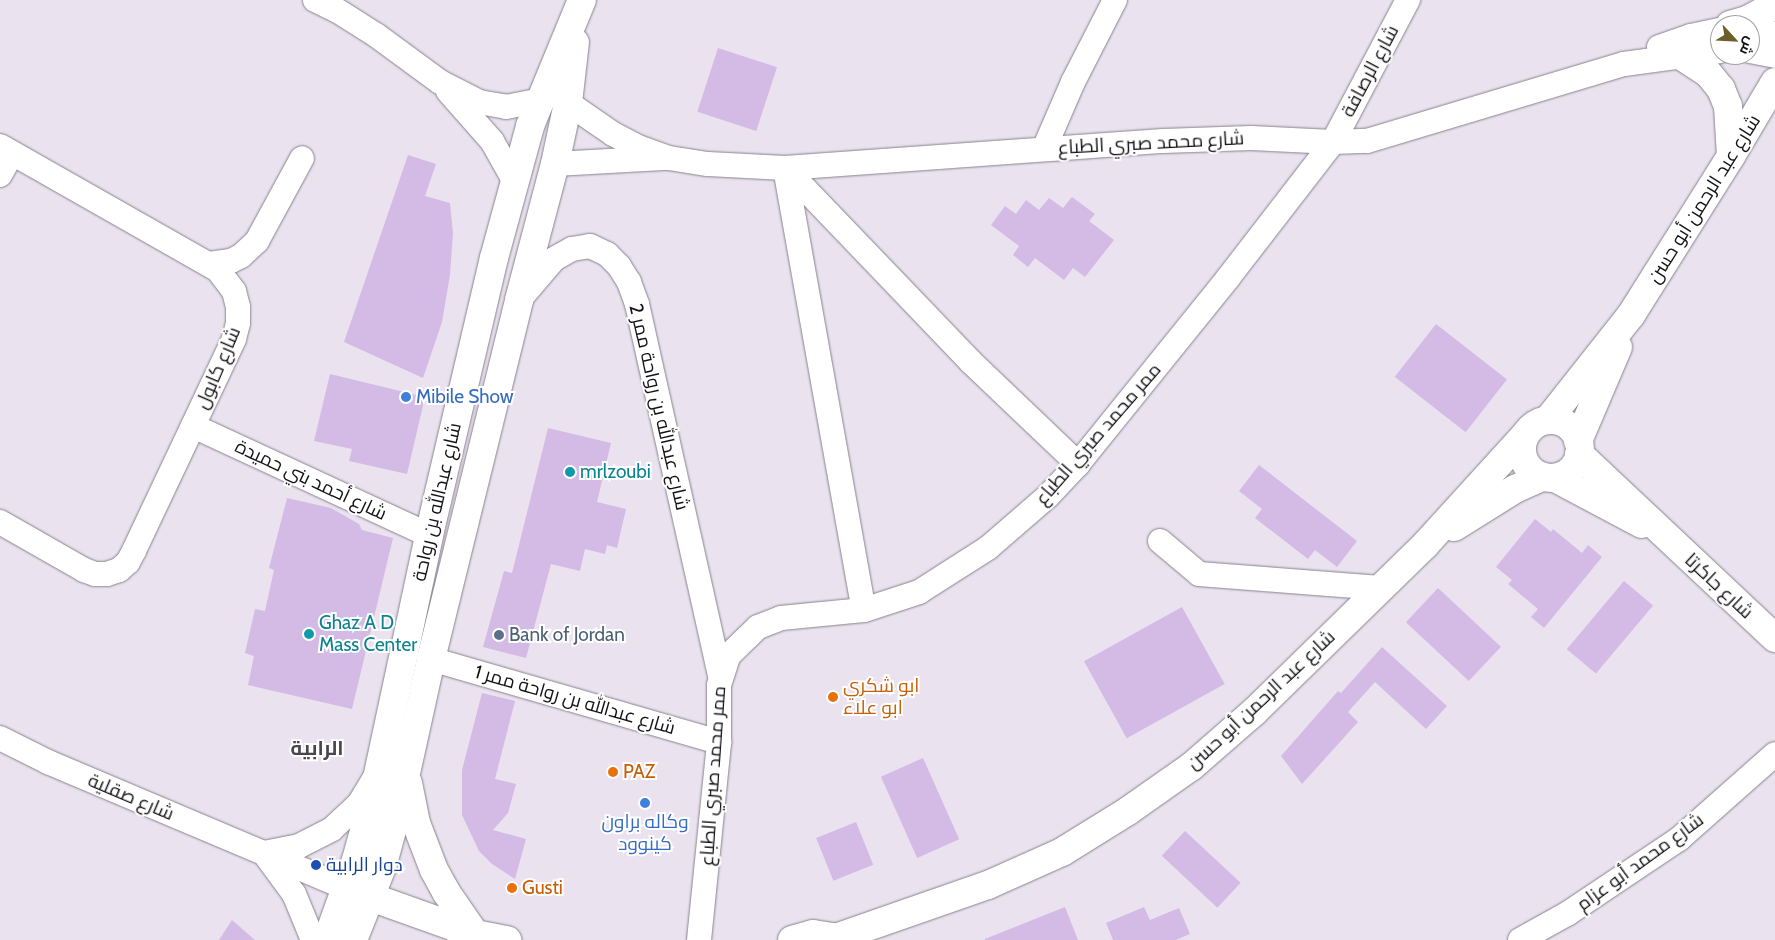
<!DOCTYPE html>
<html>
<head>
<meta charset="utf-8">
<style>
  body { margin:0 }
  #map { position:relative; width:1775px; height:940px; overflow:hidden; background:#eae2ef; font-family:Cabin,Cairo,sans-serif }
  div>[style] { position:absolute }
  .building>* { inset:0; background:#d3bbe6; transform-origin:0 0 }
  .roads { filter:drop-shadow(0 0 1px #89828e) drop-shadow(0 0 1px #89828e) }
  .minor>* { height:24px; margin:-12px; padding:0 12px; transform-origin:12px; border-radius:12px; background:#fff }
  .tertiary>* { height:28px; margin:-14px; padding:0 14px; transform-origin:14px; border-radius:14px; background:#fff }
  .tertiary>.ring { margin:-14px; padding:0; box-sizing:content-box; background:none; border:28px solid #fff; border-radius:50% }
  .dots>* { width:14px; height:14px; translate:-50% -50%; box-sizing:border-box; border:2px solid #fff; border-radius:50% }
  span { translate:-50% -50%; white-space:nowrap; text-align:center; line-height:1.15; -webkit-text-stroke:4px #fff; paint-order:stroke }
  .street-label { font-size:19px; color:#141116 }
  .shop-label { font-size:19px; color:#366cbe }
  .left { translate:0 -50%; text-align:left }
  .culture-label { font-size:19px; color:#0d838f }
  .service-label { font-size:19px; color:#4e5e75 }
  .food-label { font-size:19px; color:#c56008 }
  .transit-label { font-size:19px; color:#164399 }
  .neighbourhood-label { font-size:20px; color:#4a444f; font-weight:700 }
  .north { position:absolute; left:1710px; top:15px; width:50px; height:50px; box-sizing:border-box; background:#fff; border:1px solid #a1a0a2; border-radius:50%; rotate:115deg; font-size:14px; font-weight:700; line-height:20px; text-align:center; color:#141116 }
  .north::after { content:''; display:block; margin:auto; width:18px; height:22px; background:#6d5e2c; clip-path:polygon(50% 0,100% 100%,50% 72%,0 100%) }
</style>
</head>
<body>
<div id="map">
  <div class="building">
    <div style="left:718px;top:48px;width:62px;height:67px;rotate:18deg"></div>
    <div style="clip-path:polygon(408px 155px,436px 164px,425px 196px,450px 203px,453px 233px,450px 275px,442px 322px,423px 378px,344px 342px)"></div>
    <div style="clip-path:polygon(1072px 197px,1095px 214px,1089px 221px,1114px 240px,1085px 277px,1073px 268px,1064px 280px,1035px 258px,1028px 267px,1013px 255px,1019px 246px,991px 225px,1005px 206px,1016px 214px,1026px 200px,1039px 210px,1049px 198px,1063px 208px)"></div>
    <div style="left:1436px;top:324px;width:90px;height:67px;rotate:38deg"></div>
    <div style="clip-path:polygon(330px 374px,425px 397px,407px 474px,349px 461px,352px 449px,314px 441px)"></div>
    <div style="clip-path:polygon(548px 428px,611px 443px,597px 502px,626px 509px,617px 548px,607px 545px,605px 554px,585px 549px,580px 571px,551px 564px,526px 658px,483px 647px,504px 571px,512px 573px)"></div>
    <div style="clip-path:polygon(1259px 465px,1357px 541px,1337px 567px,1315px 550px,1308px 559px,1255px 518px,1262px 509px,1239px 491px)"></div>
    <div style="clip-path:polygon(287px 498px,331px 508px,359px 524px,362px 530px,393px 538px,352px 709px,248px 685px,254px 656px,245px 653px,255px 609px,265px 611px,274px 570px,269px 568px)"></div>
    <div style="clip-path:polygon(1535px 519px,1551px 532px,1553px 529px,1582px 553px,1588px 545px,1602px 557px,1544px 628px,1531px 617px,1538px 609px,1508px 584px,1512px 580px,1496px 567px)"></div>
    <div style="left:1624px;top:581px;width:38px;height:89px;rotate:40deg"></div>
    <div style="left:1438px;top:588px;width:86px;height:47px;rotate:43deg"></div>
    <div style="left:1182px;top:607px;width:88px;height:112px;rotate:61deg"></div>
    <div style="clip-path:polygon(1382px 647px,1447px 706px,1426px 729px,1375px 682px,1348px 712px,1358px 722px,1302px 784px,1281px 756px,1338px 691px,1341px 693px)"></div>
    <div style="clip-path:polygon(482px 693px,515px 701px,495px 779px,516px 784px,508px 813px,493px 830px,526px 839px,515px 879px,492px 864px,479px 851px,462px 815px,462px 770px)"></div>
    <div style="left:923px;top:758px;width:89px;height:46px;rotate:66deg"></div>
    <div style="left:856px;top:822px;width:46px;height:43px;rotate:68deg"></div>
    <div style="left:1185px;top:831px;width:76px;height:34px;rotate:43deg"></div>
    <div style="clip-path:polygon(1065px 907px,1078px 940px,985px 940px,985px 939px)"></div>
    <div style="clip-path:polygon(1144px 907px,1150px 920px,1179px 908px,1190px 934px,1176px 940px,1113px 940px,1106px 923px)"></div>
    <div style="clip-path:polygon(232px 920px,255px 940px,219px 940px)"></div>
  </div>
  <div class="roads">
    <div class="minor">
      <div style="left:315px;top:0;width:25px;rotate:26deg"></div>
      <div style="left:338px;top:11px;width:45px;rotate:32.3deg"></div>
      <div style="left:376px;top:35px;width:79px;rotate:36.3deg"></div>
      <div style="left:440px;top:82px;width:44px;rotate:27.1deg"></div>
      <div style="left:479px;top:102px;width:27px;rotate:10deg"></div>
      <div style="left:506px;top:107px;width:36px;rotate:-11deg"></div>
      <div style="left:1750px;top:28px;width:26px;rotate:13deg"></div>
      <div style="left:1659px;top:47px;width:34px;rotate:-19deg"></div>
      <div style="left:1691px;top:36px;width:30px;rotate:-12deg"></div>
      <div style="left:1750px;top:51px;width:25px;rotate:11deg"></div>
      <div style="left:448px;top:91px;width:67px;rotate:48.7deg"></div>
      <div style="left:492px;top:141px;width:47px;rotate:60.7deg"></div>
      <div style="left:568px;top:103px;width:55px;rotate:34.6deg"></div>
      <div style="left:613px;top:134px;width:31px;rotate:27deg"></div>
      <div style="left:641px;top:148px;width:30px;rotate:20deg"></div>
      <div style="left:669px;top:158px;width:39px;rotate:9deg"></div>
      <div style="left:708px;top:164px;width:77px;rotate:3deg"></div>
      <div style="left:785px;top:168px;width:379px;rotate:-4.1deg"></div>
      <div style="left:1163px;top:141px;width:88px;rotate:-2deg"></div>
      <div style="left:1251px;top:138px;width:82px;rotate:2.8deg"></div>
      <div style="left:1333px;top:142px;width:34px;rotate:-2deg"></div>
      <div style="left:1367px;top:141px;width:268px;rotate:-16.7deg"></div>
      <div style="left:1624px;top:64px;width:97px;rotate:-7.7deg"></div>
      <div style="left:0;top:146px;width:251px;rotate:29.6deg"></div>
      <div style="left:218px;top:270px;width:26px;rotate:53deg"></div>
      <div style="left:234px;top:291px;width:16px;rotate:76deg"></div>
      <div style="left:238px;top:307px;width:16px;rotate:90deg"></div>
      <div style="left:238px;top:323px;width:16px;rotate:104deg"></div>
      <div style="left:234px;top:339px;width:234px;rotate:115.3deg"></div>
      <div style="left:134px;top:551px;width:13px;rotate:119deg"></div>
      <div style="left:128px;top:562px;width:12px;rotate:138deg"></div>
      <div style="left:119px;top:570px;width:13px;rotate:162deg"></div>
      <div style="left:107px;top:574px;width:12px;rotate:180deg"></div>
      <div style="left:95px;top:574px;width:12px;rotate:-160deg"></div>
      <div style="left:84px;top:570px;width:97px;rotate:-150.3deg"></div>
      <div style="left:1044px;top:149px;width:73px;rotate:-66.6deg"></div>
      <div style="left:1073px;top:82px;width:92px;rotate:-62.9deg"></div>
      <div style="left:555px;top:164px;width:108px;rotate:-3.2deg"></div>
      <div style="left:785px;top:168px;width:449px;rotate:79.9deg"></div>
      <div style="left:785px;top:168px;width:269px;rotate:46.2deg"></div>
      <div style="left:971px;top:362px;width:148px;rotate:43.6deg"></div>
      <div style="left:0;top:175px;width:25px;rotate:-61deg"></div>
      <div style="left:209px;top:264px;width:22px;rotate:-8deg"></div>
      <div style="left:231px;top:261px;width:11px;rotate:-27deg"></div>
      <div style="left:241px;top:256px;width:22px;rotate:-43deg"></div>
      <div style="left:257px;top:241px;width:94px;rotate:-61.5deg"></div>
      <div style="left:520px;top:299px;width:52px;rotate:-49.6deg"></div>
      <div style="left:554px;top:259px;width:21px;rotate:-29deg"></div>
      <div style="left:572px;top:249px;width:18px;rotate:-9deg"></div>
      <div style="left:590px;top:246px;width:19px;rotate:25deg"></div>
      <div style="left:607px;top:254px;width:17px;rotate:45deg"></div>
      <div style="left:619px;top:266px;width:19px;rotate:58deg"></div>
      <div style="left:629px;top:282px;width:23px;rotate:70deg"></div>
      <div style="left:637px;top:304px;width:380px;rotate:77.4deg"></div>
      <div style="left:193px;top:426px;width:260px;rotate:24.8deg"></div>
      <div style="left:1160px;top:541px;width:51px;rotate:40.2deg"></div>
      <div style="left:1199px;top:574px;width:182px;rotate:4.4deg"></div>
      <div style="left:431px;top:659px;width:300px;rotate:16.1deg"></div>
      <div style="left:0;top:738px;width:54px;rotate:26.6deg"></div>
      <div style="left:48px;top:762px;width:324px;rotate:22.9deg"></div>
      <div style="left:313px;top:940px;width:50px;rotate:-112.4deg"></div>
      <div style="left:294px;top:894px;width:51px;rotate:-126.2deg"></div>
      <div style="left:264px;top:853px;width:36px;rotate:-11deg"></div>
      <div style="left:299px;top:846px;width:37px;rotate:-27deg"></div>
      <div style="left:332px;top:829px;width:37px;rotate:-43deg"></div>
      <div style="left:359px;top:804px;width:29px;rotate:-59deg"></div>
      <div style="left:699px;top:940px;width:199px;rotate:-84.2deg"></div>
      <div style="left:719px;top:742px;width:57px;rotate:-90deg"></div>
      <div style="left:719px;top:685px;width:32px;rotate:-72deg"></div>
      <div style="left:729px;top:655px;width:40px;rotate:-44deg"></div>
      <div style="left:758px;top:627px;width:25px;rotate:-21deg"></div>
      <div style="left:781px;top:618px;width:83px;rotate:-5.5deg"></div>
      <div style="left:864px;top:610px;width:58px;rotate:-18.1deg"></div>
      <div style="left:919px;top:592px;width:82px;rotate:-32.5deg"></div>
      <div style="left:988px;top:548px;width:79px;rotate:-40.9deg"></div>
      <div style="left:1048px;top:496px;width:44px;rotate:-46.8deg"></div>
      <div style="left:1078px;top:464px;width:239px;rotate:-51.1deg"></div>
      <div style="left:1228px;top:278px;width:172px;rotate:-52.3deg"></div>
      <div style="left:1333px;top:142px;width:161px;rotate:-62.2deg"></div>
      <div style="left:1520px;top:940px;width:54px;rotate:-29deg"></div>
      <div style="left:1567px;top:914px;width:135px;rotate:-33.8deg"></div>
      <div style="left:1679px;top:839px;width:128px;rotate:-41.5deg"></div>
    </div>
    <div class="tertiary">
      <div style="left:1730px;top:25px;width:18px;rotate:-16deg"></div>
      <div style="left:1747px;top:20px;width:32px;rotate:-28deg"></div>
      <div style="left:1680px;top:55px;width:33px;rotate:33deg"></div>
      <div style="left:1708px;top:73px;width:21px;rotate:51deg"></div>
      <div style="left:1721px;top:89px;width:18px;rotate:68deg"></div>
      <div style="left:1728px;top:106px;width:50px;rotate:86.6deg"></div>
      <div style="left:1548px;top:420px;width:134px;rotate:-51.7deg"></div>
      <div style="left:1631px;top:315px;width:188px;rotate:-57.8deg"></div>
      <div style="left:1731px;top:156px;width:86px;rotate:-59.3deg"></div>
      <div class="ring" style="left:1522px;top:420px;width:30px;height:30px"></div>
      <div style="left:1578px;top:441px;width:102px;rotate:-66.9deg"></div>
      <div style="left:1579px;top:454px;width:269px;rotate:43.2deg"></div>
      <div style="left:1555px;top:478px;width:98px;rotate:27.9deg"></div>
      <div style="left:1454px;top:527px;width:72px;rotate:-31.9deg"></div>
      <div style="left:1515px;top:489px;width:30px;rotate:-24deg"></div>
      <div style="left:408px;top:783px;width:41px;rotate:78.7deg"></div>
      <div style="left:416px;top:823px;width:50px;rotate:69deg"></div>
      <div style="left:434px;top:870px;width:25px;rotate:61deg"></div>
      <div style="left:446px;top:892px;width:51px;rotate:55.4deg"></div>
      <div style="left:475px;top:934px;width:15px;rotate:157deg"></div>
      <div style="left:354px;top:891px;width:128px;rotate:19.6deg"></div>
      <div style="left:475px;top:934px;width:33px;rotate:11deg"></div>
      <div style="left:327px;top:940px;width:85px;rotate:-70.1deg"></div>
      <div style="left:356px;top:860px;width:60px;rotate:-74.6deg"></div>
      <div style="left:372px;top:802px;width:273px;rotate:-77.9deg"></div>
      <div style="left:429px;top:535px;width:285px;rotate:-76.8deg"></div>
      <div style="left:494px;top:258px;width:137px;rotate:-74.7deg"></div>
      <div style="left:530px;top:126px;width:136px;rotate:-67.6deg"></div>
      <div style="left:353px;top:940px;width:79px;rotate:-68.3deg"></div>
      <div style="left:382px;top:867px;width:64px;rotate:-74.7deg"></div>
      <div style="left:399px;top:805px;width:149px;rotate:-77.6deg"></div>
      <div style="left:431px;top:659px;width:370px;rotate:-76.2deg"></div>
      <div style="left:519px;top:300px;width:141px;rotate:-75.2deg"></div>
      <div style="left:555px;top:164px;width:62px;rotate:-78deg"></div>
      <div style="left:568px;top:103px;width:61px;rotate:-83.5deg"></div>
      <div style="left:792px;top:940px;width:22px;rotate:-16deg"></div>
      <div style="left:813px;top:934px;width:20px;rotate:9deg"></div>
      <div style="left:830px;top:940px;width:167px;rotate:-19.2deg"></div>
      <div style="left:988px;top:885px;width:81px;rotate:-24deg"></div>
      <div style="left:1062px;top:852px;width:78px;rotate:-31.8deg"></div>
      <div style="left:1128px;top:811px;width:78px;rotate:-35.1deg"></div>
      <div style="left:1192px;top:766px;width:82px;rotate:-41.1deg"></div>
      <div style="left:1254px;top:712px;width:239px;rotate:-44.3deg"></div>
      <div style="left:1425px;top:545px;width:149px;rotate:-47.7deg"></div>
    </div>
  </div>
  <div class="dots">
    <div style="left:406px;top:397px;background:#3f7fe0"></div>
    <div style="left:570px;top:472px;background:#0f9aa8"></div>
    <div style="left:309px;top:634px;background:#0f9aa8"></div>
    <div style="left:499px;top:635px;background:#5c6f8a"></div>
    <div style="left:833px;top:697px;background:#e8710a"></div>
    <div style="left:613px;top:772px;background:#e8710a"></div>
    <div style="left:645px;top:803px;background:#3f7fe0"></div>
    <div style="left:316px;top:865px;background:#1a4fb4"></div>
    <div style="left:512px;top:888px;background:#e8710a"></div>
  </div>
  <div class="street-label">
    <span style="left:1370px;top:71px;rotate:-62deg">شارع الرصافة</span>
    <span style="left:1151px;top:143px;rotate:-3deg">شارع محمد صبري الطباع</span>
    <span style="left:1704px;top:199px;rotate:-58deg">شارع عبد الرحمن أبو حسن</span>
    <span style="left:218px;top:368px;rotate:-67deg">شارع كابول</span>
    <span style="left:659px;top:407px;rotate:77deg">شارع عبدالله بن رواحة ممر 2</span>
    <span style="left:1098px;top:434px;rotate:-49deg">ممر محمد صبري الطباع</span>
    <span style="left:311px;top:480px;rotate:25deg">شارع أحمد بني حميدة</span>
    <span style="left:437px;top:502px;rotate:-77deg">شارع عبدالله بن رواحة</span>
    <span style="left:1719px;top:586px;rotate:43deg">شارع جاكرتا</span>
    <span style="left:575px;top:700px;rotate:16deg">شارع عبدالله بن رواحة ممر 1</span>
    <span style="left:1261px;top:700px;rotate:-43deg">شارع عبد الرحمن أبو حسن</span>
    <span style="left:713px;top:776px;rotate:-86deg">ممر محمد صبري الطباع</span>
    <span style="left:131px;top:797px;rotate:23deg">شارع صقلية</span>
    <span style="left:1640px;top:862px;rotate:-36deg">شارع محمد أبو عزام</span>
  </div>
  <div class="shop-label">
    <span class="left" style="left:416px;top:397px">Mibile Show</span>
    <span style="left:645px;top:833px">وكاله براون<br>كينوود</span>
  </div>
  <div class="culture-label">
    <span class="left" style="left:580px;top:472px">mrlzoubi</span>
    <span class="left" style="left:319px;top:634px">Ghaz A D<br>Mass Center</span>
  </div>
  <div class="service-label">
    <span class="left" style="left:509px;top:635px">Bank of Jordan</span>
  </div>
  <div class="food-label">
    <span class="left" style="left:843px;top:697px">ابو شكري<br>ابو علاء</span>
    <span class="left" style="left:623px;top:772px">PAZ</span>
    <span class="left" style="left:522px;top:888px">Gusti</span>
  </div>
  <div class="transit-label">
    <span class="left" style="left:326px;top:865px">دوار الرابية</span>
  </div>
  <div class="neighbourhood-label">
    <span style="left:317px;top:748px">الرابية</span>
  </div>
  <div class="north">ش</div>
</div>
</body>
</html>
